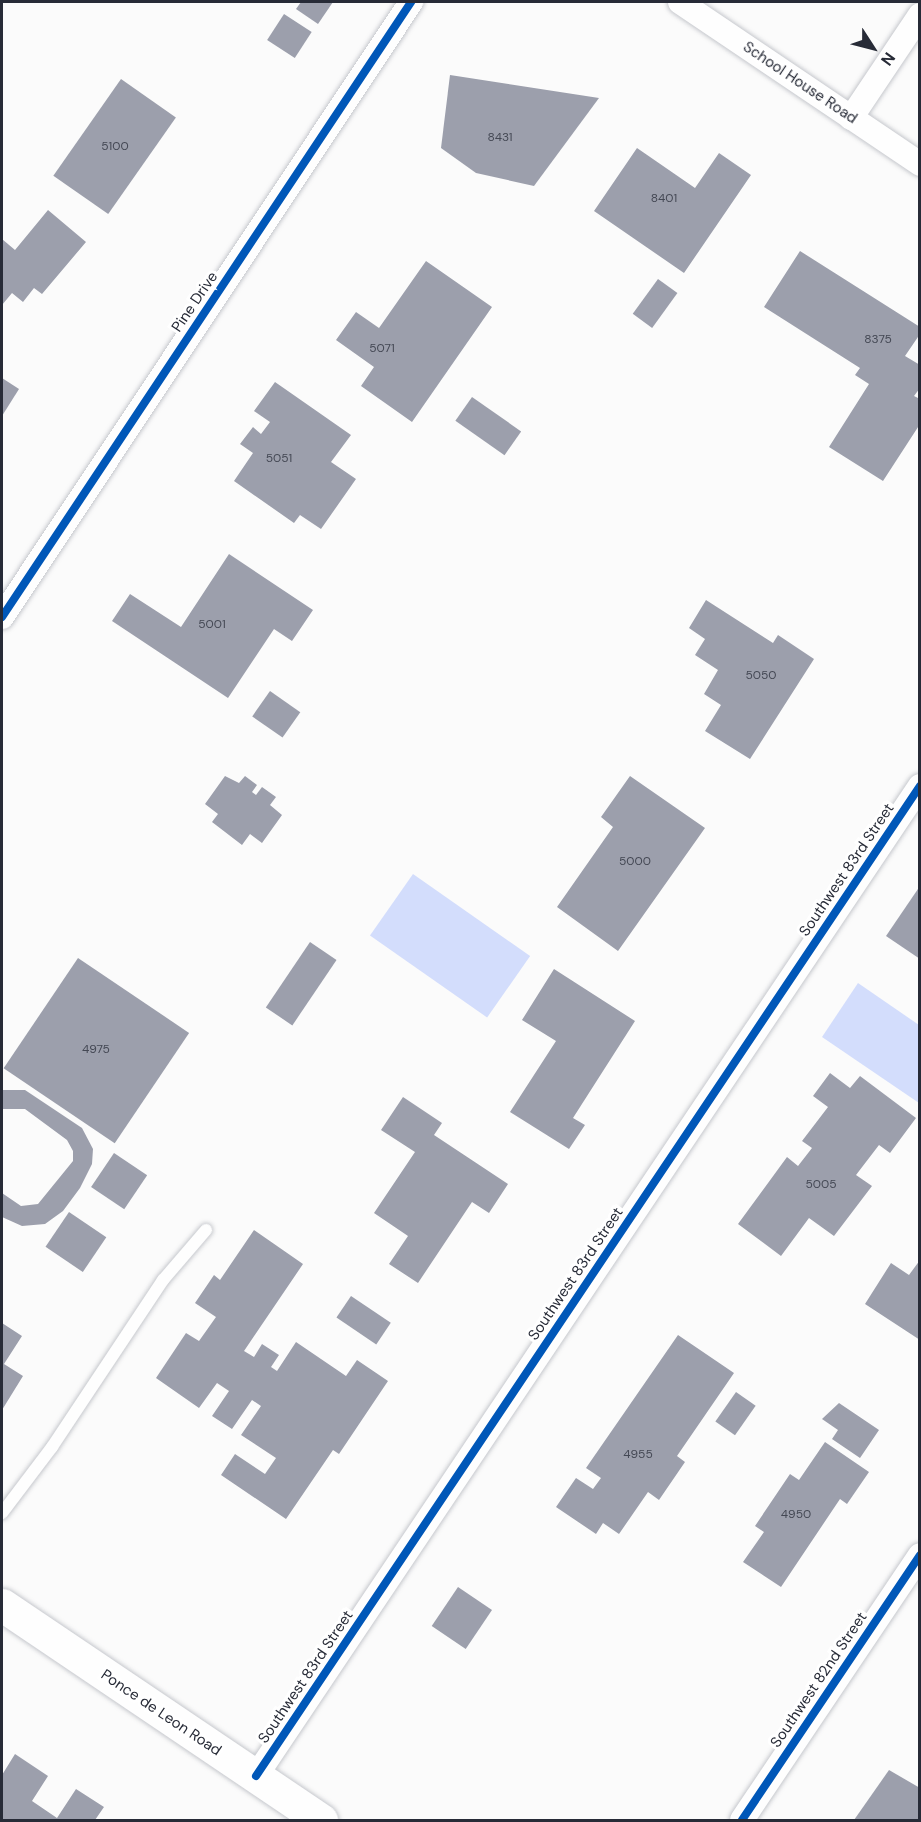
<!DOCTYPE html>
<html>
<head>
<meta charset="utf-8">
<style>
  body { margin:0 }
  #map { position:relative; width:921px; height:1822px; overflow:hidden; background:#fbfbfb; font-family:"DM Sans",sans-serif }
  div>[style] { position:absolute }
  .green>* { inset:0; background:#d3ddfc; transform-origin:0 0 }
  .building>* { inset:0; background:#9c9fac; transform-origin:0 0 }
  .roads { filter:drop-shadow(0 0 2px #c6c8cd) drop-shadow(0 0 2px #c6c8cd) }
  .lane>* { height:12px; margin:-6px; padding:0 6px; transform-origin:6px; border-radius:6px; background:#fefefe }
  .street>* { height:24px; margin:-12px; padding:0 12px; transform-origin:12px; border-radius:12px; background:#fefefe }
  .secondary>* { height:33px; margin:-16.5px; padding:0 16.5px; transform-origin:16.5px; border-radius:16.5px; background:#fefefe }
  .cycleway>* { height:8px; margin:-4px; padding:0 4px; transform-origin:4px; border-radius:4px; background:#0057b8 }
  span { translate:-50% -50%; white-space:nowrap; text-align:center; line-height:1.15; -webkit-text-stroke:6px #fff; paint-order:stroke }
  .number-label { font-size:12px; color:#444854 }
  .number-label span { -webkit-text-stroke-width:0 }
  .street-label { font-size:15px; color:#272b37 }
  .frame { position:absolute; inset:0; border:3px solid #272b37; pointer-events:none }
  .north { position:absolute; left:843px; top:18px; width:60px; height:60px; -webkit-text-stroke:4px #fff; paint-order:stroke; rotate:126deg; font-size:16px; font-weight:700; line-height:24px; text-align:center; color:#272b37 }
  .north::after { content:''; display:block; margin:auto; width:21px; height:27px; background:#272b37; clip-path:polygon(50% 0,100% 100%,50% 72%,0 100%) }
</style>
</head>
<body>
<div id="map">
  <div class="green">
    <div style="left:413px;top:874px;width:143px;height:75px;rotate:35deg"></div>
    <div style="clip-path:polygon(858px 983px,919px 1025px,919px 1103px,822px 1037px)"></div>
  </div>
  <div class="building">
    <div style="clip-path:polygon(301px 2px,333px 2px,318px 24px,296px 9px)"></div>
    <div style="left:284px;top:14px;width:33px;height:31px;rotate:33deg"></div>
    <div style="clip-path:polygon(450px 75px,599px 98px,534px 186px,476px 173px,441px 148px)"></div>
    <div style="left:121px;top:79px;width:67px;height:118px;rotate:35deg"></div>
    <div style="clip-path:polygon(637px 148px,695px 188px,719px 153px,751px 175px,684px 273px,594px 211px)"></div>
    <div style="clip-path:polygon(48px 210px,86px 242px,42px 294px,34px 288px,23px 302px,12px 293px,2px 305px,2px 239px,15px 250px)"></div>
    <div style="clip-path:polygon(800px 251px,920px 327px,920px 334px,905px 356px,920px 365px,920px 388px,914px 396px,920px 399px,920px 424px,883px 481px,829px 447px,869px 384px,855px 375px,860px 368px,764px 307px)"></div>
    <div style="clip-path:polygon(426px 261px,492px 307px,412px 422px,361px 386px,374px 367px,336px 340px,356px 312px,379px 328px)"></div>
    <div style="left:658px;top:279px;width:24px;height:43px;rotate:36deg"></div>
    <div style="clip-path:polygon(2px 378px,19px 389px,2px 416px)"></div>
    <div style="clip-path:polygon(275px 382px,351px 435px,331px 462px,356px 479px,321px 529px,300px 515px,294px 523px,234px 481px,253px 453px,240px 444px,253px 427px,261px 434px,270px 422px,254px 411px)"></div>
    <div style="left:472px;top:397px;width:60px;height:29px;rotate:35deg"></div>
    <div style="clip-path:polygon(229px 554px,313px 610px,292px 641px,274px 629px,228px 698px,112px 621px,130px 594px,181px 627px)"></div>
    <div style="clip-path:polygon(706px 600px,773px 643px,778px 635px,814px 659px,750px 759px,705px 731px,721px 705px,704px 694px,718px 670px,695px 655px,705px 639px,689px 628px)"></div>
    <div style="left:270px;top:691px;width:37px;height:31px;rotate:35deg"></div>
    <div style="clip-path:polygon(225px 776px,239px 783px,245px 776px,257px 785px,252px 792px,256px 795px,262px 787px,276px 797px,270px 805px,282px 815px,262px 843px,250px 834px,242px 845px,212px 822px,218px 814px,205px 804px)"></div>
    <div style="clip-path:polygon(630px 776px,705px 828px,618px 951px,557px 907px,613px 827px,601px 817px)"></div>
    <div style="clip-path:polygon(920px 886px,920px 959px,886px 936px)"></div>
    <div style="left:310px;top:942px;width:32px;height:79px;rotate:34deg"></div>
    <div style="left:78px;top:958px;width:134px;height:133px;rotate:34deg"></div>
    <div style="clip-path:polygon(554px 969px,635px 1021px,573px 1118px,585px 1125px,569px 1149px,510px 1112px,556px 1041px,522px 1020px)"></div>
    <div style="clip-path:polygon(830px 1073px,850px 1088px,860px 1076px,916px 1118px,890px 1153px,879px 1145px,856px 1175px,872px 1186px,834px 1236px,809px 1218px,781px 1256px,738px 1224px,787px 1157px,798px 1166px,812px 1148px,802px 1141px,828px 1107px,813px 1096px)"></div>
    <div style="clip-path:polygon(2px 1090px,25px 1090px,82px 1128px,93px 1149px,92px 1164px,80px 1188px,63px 1211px,45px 1224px,22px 1226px,2px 1217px,2px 1193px,21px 1206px,38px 1204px,73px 1161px,73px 1151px,67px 1140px,25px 1109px,2px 1109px)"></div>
    <div style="clip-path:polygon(403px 1097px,442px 1123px,434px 1135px,508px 1184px,489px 1213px,472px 1202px,418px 1283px,389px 1264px,408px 1236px,374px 1213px,415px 1152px,381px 1130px)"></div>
    <div style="left:114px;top:1153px;width:40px;height:41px;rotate:34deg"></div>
    <div style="left:69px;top:1212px;width:45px;height:42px;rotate:34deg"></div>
    <div style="clip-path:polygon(254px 1230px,303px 1264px,244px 1351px,254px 1357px,262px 1344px,279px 1355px,271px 1367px,277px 1371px,296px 1342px,346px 1376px,357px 1360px,388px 1381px,339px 1454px,333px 1450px,286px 1519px,221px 1475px,235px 1454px,265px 1474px,276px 1458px,241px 1435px,261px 1406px,252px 1400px,232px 1429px,212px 1416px,229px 1391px,217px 1383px,199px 1408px,156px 1378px,186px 1333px,199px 1341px,216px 1317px,195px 1303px,214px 1275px,220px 1280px)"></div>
    <div style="clip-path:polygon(920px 1260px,920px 1340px,865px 1304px,891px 1263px,909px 1275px)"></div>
    <div style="left:351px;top:1296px;width:48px;height:26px;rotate:34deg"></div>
    <div style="clip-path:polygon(2px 1323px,22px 1336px,4px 1364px,23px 1376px,2px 1410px)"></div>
    <div style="clip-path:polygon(678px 1335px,734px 1373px,677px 1456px,685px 1462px,659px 1500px,648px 1492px,619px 1534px,603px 1523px,596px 1534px,556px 1507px,576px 1478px,593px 1489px,601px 1478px,586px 1468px)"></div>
    <div style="left:736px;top:1392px;width:24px;height:36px;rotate:35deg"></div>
    <div style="clip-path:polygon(839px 1403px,879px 1430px,860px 1458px,832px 1439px,838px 1430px,822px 1419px)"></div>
    <div style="clip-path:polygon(825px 1442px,869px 1472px,847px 1504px,840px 1499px,781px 1587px,743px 1562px,764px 1532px,755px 1526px,790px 1474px,799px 1480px)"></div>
    <div style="left:458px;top:1587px;width:41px;height:47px;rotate:34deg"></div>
    <div style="clip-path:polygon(15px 1754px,48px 1776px,32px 1801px,57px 1818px,76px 1789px,104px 1807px,95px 1820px,2px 1820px,2px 1775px)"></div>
    <div style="clip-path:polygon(889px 1770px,920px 1788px,920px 1820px,854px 1820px)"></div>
  </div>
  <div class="roads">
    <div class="lane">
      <div style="left:2px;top:1513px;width:83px;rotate:-52.9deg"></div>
      <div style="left:52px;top:1447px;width:201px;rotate:-56.4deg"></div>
      <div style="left:163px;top:1280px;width:66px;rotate:-49.3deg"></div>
    </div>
    <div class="street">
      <div style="left:680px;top:2px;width:290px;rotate:34deg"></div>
      <div style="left:851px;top:118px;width:124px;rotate:-56.2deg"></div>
      <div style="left:2px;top:617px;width:739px;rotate:-56.37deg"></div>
      <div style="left:256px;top:1776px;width:1192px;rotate:-56.15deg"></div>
      <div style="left:742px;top:1820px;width:319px;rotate:-56.1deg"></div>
    </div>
    <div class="secondary">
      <div style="left:2px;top:1605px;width:385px;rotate:34deg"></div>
    </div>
  </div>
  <div class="cycleway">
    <div style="left:2px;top:617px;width:739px;rotate:-56.37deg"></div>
    <div style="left:256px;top:1776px;width:1192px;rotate:-56.15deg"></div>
    <div style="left:742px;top:1820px;width:319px;rotate:-56.1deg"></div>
  </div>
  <div class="number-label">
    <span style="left:500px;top:138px">8431</span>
    <span style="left:115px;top:147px">5100</span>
    <span style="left:664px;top:199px">8401</span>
    <span style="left:878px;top:340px">8375</span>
    <span style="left:382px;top:349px">5071</span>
    <span style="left:279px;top:459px">5051</span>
    <span style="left:212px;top:625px">5001</span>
    <span style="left:761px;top:676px">5050</span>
    <span style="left:635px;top:862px">5000</span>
    <span style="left:96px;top:1050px">4975</span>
    <span style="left:821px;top:1185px">5005</span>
    <span style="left:638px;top:1455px">4955</span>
    <span style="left:796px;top:1515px">4950</span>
  </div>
  <div class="street-label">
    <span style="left:800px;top:83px;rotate:34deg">School House Road</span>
    <span style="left:195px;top:302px;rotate:-56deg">Pine Drive</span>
    <span style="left:847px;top:870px;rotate:-56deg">Southwest 83rd Street</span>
    <span style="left:576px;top:1274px;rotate:-56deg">Southwest 83rd Street</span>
    <span style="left:306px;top:1677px;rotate:-56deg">Southwest 83rd Street</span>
    <span style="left:819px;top:1680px;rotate:-56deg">Southwest 82nd Street</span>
    <span style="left:161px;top:1713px;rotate:34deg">Ponce de Leon Road</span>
  </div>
  <div class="frame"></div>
  <div class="north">N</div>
</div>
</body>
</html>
